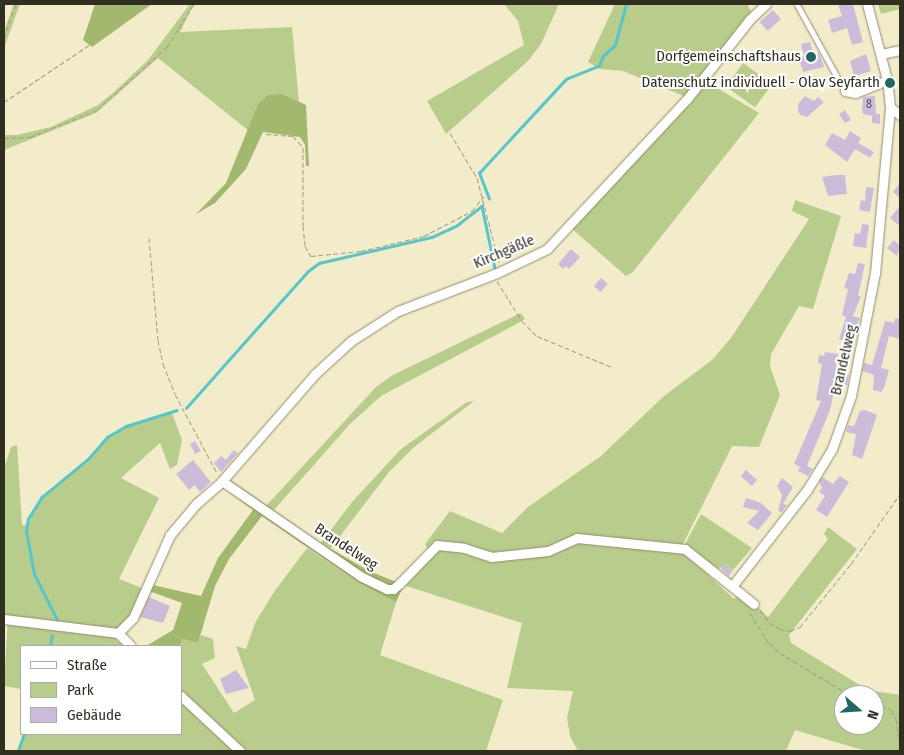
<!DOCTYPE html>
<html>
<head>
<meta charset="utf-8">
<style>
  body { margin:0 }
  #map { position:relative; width:904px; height:755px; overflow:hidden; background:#f3eccb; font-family:"Fira Sans Condensed",sans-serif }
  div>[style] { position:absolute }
  .green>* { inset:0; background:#b8cd8b; transform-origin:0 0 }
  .forest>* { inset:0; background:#a1b86e }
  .stream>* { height:2.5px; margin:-1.25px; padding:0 1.25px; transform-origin:1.25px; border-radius:1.25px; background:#57c6ca }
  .building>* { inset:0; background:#cbbdda; transform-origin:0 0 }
  .path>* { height:1px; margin-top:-0.5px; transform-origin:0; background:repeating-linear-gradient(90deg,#a29d84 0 5px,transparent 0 7.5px) }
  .roads { filter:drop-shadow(0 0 1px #938c6e) drop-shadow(0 0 1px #938c6e) }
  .service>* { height:4.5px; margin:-2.25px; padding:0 2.25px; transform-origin:2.25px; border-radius:2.25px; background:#fff }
  .minor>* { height:9px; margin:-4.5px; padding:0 4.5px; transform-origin:4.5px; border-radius:4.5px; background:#fff }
  .dots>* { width:14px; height:14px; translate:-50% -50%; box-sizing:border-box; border:2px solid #fff; border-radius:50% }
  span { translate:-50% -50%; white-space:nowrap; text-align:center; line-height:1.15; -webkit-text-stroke:4px #fff; paint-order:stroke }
  .number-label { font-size:12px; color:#57524f }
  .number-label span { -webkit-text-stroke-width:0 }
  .poi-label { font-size:15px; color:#302e21 }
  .right { translate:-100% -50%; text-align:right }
  .street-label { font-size:15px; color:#302e21 }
  .frame { position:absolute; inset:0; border:5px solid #302e21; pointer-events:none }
  .legend { position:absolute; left:20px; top:645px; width:162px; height:90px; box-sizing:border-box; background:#fff; border:1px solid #acaba6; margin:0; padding:6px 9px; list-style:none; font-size:15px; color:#302e21 }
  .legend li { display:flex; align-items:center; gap:10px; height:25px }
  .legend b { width:25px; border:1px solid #acaba6 }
  .north { position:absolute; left:834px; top:685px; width:50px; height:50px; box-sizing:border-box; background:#fff; border:1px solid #acaba6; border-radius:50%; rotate:109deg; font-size:14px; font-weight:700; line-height:20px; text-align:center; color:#302e21 }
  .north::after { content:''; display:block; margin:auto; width:18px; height:22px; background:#1f6962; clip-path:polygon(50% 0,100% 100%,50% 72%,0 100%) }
</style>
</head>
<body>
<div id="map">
  <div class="green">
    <div style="clip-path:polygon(14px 4px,20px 4px,4px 48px,4px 31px)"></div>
    <div style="clip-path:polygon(190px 4px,194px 4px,180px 32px,292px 27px,299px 102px,282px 94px,258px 104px,249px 131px,158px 58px,96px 113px,4px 150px,4px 135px,17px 135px,51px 127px,98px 105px,114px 92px,148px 60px)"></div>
    <div style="clip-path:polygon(504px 4px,559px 4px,541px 44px,528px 61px,446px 134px,427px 101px,524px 45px,518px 21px)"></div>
    <div style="clip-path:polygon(615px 4px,747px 4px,752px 13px,702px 79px,759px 113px,633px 272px,626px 276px,570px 227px,686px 97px,623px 71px,600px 69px,588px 62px)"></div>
    <div style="clip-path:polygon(878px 4px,900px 4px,900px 9px,881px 14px)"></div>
    <div style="left:743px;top:63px;width:36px;height:29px;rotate:36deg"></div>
    <div style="clip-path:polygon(evenodd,795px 200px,841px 216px,813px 309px,799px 306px,771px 354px,770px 366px,780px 395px,759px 447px,732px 446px,679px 552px,688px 556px,734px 599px,742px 591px,768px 617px,828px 539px,824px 534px,828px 527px,857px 549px,789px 635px,791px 643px,868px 690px,900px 695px,900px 751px,866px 751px,795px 730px,786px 751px,578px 751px,570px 736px,567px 718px,573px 691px,507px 688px,522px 623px,397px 583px,428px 550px,425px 544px,450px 511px,502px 533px,528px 507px,601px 456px,664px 396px,712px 360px,731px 338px,809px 219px,792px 211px,795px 200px,844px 695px,874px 695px,874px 725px,844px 725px,844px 695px)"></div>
    <div style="clip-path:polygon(521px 313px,525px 319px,522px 321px,381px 396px,350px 424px,274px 510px,266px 506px,376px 387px,393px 375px)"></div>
    <div style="clip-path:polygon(474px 401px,413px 448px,389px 472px,331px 548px,321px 543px,352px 502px,401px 449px,467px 402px)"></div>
    <div style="clip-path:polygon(172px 413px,182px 440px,177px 465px,170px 469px,160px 443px,121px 478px,159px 498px,119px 579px,142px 588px,130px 616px,113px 637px,124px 646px,21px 646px,21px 689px,4px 686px,8px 616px,4px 616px,4px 468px,11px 447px,17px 445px,22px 525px,27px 525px,42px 497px,88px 459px,107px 437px,126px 426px)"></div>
    <div style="clip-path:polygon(701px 514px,752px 548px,733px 570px,725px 565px,719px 569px,684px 546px)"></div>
    <div style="clip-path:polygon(307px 548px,361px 584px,396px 602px,380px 655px,503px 700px,486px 751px,18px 751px,24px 734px,181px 734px,182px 639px,198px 643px,201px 635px,213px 639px,215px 658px,202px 664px,234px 713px,255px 700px,236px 646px,246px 649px,255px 623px,274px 592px)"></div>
  </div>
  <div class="forest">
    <div style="clip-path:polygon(95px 4px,152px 4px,92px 47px,83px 40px)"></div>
    <div style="clip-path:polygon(282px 94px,306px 105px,309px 166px,306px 166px,305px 145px,300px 137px,263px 132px,246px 169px,215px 203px,196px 214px,226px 183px,258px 104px,268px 95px)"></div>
    <div style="clip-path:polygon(230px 480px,321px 543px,369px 571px,404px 585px,396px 602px,361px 584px,262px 516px,229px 559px,215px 586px,198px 643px,182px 639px,181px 646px,146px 646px,173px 630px,182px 603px,149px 591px,153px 585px,201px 596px,218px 558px,253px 510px,223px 487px)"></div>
  </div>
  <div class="stream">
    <div style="left:489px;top:199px;width:28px;rotate:-111deg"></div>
    <div style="left:479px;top:173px;width:128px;rotate:-47.2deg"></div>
    <div style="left:566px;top:79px;width:35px;rotate:-22deg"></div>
    <div style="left:599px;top:66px;width:11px;rotate:-68deg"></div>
    <div style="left:603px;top:56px;width:16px;rotate:-43deg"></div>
    <div style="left:615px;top:45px;width:42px;rotate:-75deg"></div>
    <div style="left:186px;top:408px;width:183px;rotate:-48.3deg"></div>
    <div style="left:308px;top:271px;width:14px;rotate:-36deg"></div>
    <div style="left:319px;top:263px;width:116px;rotate:-13deg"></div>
    <div style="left:432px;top:237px;width:26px;rotate:-25deg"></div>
    <div style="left:456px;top:226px;width:33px;rotate:-38deg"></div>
    <div style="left:482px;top:206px;width:63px;rotate:78.2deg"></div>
    <div style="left:57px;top:620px;width:51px;rotate:-116.6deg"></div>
    <div style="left:34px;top:574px;width:44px;rotate:-100.5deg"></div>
    <div style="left:26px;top:531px;width:12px;rotate:-81deg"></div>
    <div style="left:28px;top:519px;width:26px;rotate:-58deg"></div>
    <div style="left:42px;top:497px;width:60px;rotate:-39.6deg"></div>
    <div style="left:88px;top:459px;width:29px;rotate:-49deg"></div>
    <div style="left:107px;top:437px;width:22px;rotate:-30deg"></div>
    <div style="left:126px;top:426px;width:53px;rotate:-17.4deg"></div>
    <div style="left:50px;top:646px;width:10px;rotate:-79deg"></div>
    <div style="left:18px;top:751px;width:18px;rotate:-71deg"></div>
  </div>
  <div class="building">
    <div style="clip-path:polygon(838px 4px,853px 4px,863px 42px,852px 45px,847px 28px,832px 33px,828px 20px,842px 16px)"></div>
    <div style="left:773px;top:10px;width:12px;height:18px;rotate:48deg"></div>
    <div style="clip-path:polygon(810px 42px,813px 54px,819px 53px,824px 67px,803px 72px,799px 58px,804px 56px,801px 44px)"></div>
    <div style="clip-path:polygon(866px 54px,871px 71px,858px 75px,861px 84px,853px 86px,849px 78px,854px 76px,850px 61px)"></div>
    <div style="clip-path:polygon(805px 96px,814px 101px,818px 97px,824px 102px,807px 117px,800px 115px,798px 111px,798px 104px)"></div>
    <div style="clip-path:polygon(875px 96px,876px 114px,880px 114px,880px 124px,872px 123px,872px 116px,863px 114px,862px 109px,863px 97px)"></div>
    <div style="clip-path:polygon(845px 110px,851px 120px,845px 123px,839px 114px)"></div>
    <div style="clip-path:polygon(850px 131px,861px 138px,858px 143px,874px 152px,870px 158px,855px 149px,847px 162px,825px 145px,832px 133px,845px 140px)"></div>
    <div style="clip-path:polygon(836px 175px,845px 175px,847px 194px,828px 196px,822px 177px)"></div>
    <div style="clip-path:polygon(900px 183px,900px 198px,893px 192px)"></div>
    <div style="clip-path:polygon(866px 187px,874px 188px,870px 212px,859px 210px,861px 200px,865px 201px)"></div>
    <div style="clip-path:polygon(900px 206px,900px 226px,890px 218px)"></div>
    <div style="clip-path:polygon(862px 224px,869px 225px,866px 248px,853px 246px,855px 233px,860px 234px)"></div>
    <div style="clip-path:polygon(894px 240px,900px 246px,897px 256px,887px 248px)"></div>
    <div style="clip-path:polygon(571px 249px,580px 257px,569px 269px,566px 266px,563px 269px,558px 264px)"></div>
    <div style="clip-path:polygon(858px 263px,865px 264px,858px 296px,861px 296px,853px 316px,860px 318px,849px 342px,839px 339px,846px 317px,842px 315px,848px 289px,844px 288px,849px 273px,855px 274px)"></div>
    <div style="left:601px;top:278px;width:9px;height:11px;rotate:41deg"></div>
    <div style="clip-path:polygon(895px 318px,900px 319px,900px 339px,889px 336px,881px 368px,889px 370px,884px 388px,881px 392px,873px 390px,874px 375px,862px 371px,864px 363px,872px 365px,885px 321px,894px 323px)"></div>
    <div style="clip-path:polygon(825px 352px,838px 354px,835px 373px,849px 375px,847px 385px,836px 383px,830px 410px,807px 466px,813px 469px,808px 476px,798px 471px,800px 467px,794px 464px,821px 401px,816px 400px,822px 364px,818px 363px,819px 355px,824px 356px)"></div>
    <div style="clip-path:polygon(865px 410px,877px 415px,862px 459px,852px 455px,856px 434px,846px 432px,848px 425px,854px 426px,860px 411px)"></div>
    <div style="clip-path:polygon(195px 441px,201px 451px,195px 454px,190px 444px)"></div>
    <div style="clip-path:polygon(234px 450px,238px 453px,221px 472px,214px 463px,221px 456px,226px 460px)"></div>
    <div style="clip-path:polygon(193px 460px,211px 482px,200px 492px,195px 485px,189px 490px,176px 474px)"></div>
    <div style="left:746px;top:470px;width:15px;height:8px;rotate:42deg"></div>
    <div style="clip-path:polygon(840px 476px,849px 482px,827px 517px,816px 510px,825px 496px,819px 492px,822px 488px,819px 482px,822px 477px,833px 484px)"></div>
    <div style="clip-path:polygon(782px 478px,793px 487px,783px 504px,787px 505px,782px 512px,778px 511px,782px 495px,777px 486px)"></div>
    <div style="clip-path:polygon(746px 498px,761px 503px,772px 513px,758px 530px,747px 523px,759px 511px,743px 507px)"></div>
    <div style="clip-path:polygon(724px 564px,733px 570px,729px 576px,721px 569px)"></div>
    <div style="clip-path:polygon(149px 597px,170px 606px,163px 623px,140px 617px)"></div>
    <div style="clip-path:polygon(236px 670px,249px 688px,226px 694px,220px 679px)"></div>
  </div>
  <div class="path">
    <div style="left:4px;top:38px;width:36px;rotate:-71deg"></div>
    <div style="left:4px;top:102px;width:106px;rotate:-33.8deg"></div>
    <div style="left:450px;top:133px;width:52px;rotate:59deg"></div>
    <div style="left:477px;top:178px;width:87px;rotate:75.3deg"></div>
    <div style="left:266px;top:134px;width:27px;rotate:4deg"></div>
    <div style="left:293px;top:136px;width:15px;rotate:48deg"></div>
    <div style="left:303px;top:147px;width:79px;rotate:90deg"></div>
    <div style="left:303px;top:226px;width:20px;rotate:84deg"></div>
    <div style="left:305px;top:246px;width:12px;rotate:59deg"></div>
    <div style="left:311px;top:256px;width:50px;rotate:-5.7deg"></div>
    <div style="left:361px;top:251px;width:65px;rotate:-13.4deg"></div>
    <div style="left:424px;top:236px;width:54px;rotate:-27.5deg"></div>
    <div style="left:472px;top:211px;width:19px;rotate:-51deg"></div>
    <div style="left:4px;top:138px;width:26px;rotate:-2deg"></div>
    <div style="left:30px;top:137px;width:72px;rotate:-21.9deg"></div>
    <div style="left:97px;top:110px;width:94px;rotate:-42deg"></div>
    <div style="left:167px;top:47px;width:51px;rotate:-57.9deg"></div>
    <div style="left:149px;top:238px;width:102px;rotate:85deg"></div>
    <div style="left:158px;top:340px;width:25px;rotate:78deg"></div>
    <div style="left:163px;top:364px;width:32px;rotate:68deg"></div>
    <div style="left:175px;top:394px;width:89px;rotate:62deg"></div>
    <div style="left:497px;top:281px;width:47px;rotate:58deg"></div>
    <div style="left:522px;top:321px;width:21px;rotate:45deg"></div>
    <div style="left:537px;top:336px;width:81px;rotate:22.5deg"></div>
    <div style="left:760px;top:610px;width:16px;rotate:52deg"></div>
    <div style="left:770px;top:623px;width:12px;rotate:31deg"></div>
    <div style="left:780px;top:629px;width:10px;rotate:11deg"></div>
    <div style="left:790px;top:631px;width:11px;rotate:-22deg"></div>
    <div style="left:800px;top:627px;width:81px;rotate:-51deg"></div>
    <div style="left:851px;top:564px;width:85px;rotate:-55deg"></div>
    <div style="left:750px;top:613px;width:36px;rotate:58deg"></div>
    <div style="left:769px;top:643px;width:15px;rotate:42deg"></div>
    <div style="left:780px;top:653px;width:82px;rotate:31deg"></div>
    <div style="left:874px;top:703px;width:18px;rotate:22deg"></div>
    <div style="left:891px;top:710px;width:10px;rotate:61deg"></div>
    <div style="left:896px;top:719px;width:24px;rotate:81deg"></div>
  </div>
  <div class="roads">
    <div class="service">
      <div style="left:797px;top:4px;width:99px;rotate:61.1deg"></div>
    </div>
    <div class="minor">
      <div style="left:881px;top:54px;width:19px;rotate:-12deg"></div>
      <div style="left:845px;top:91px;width:10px;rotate:11deg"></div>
      <div style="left:855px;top:93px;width:35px;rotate:-22deg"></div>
      <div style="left:890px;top:107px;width:13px;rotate:39deg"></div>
      <div style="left:222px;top:481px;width:168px;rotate:34.5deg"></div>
      <div style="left:360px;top:576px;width:30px;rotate:26deg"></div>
      <div style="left:387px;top:589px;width:6px"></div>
      <div style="left:393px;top:589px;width:8px;rotate:-40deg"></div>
      <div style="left:399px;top:584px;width:54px;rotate:-45.7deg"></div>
      <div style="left:437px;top:545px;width:27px;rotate:6deg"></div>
      <div style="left:464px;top:548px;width:28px;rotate:18deg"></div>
      <div style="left:491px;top:557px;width:57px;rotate:-6deg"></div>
      <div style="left:548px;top:551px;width:32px;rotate:-24deg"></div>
      <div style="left:577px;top:538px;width:109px;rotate:5.8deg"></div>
      <div style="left:685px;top:549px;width:88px;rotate:38.6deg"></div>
      <div style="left:733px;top:585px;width:120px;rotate:-52.1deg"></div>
      <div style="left:807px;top:490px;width:48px;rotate:-58.6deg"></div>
      <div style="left:832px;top:449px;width:56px;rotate:-70.3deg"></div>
      <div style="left:851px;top:396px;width:125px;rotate:-79deg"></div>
      <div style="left:875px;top:273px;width:167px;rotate:-84.8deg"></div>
      <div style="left:890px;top:107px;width:27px;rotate:-96deg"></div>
      <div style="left:887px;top:80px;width:79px;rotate:-104.7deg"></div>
      <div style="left:4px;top:619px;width:115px;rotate:7deg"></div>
      <div style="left:118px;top:633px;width:21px;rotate:-45deg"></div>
      <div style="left:133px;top:618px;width:91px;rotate:-66deg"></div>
      <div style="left:170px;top:535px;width:40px;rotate:-50deg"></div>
      <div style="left:196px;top:504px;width:35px;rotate:-41deg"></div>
      <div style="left:222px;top:481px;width:142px;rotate:-49deg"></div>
      <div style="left:315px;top:374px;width:49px;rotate:-42.5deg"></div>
      <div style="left:351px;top:341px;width:56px;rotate:-32.6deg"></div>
      <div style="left:398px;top:311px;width:106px;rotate:-21deg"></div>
      <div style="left:497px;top:273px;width:55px;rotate:-25.6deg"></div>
      <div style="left:547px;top:249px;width:205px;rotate:-47deg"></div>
      <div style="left:687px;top:99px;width:102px;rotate:-51.8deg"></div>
      <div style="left:750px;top:19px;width:22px;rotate:-43deg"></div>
      <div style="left:118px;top:633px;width:18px;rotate:45deg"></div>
      <div style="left:181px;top:696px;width:81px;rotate:43deg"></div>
    </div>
  </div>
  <div class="dots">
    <div style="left:811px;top:57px;background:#1f6962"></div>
    <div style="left:890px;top:83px;background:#1f6962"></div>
  </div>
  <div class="number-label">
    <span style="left:869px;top:105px">8</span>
  </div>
  <div class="poi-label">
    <span class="right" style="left:801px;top:57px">Dorfgemeinschaftshaus</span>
    <span class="right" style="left:880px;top:83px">Datenschutz individuell - Olav Seyfarth</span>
  </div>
  <div class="street-label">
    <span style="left:504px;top:252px;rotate:-23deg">Kirchgäßle</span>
    <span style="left:844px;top:360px;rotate:-77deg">Brandelweg</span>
    <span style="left:346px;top:547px;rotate:33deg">Brandelweg</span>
  </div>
  <div class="frame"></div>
  <ul class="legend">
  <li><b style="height:6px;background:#fff"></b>Straße</li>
  <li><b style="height:14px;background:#b8cd8b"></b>Park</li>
  <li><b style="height:14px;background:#cbbdda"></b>Gebäude</li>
  </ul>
  <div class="north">N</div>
</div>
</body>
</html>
